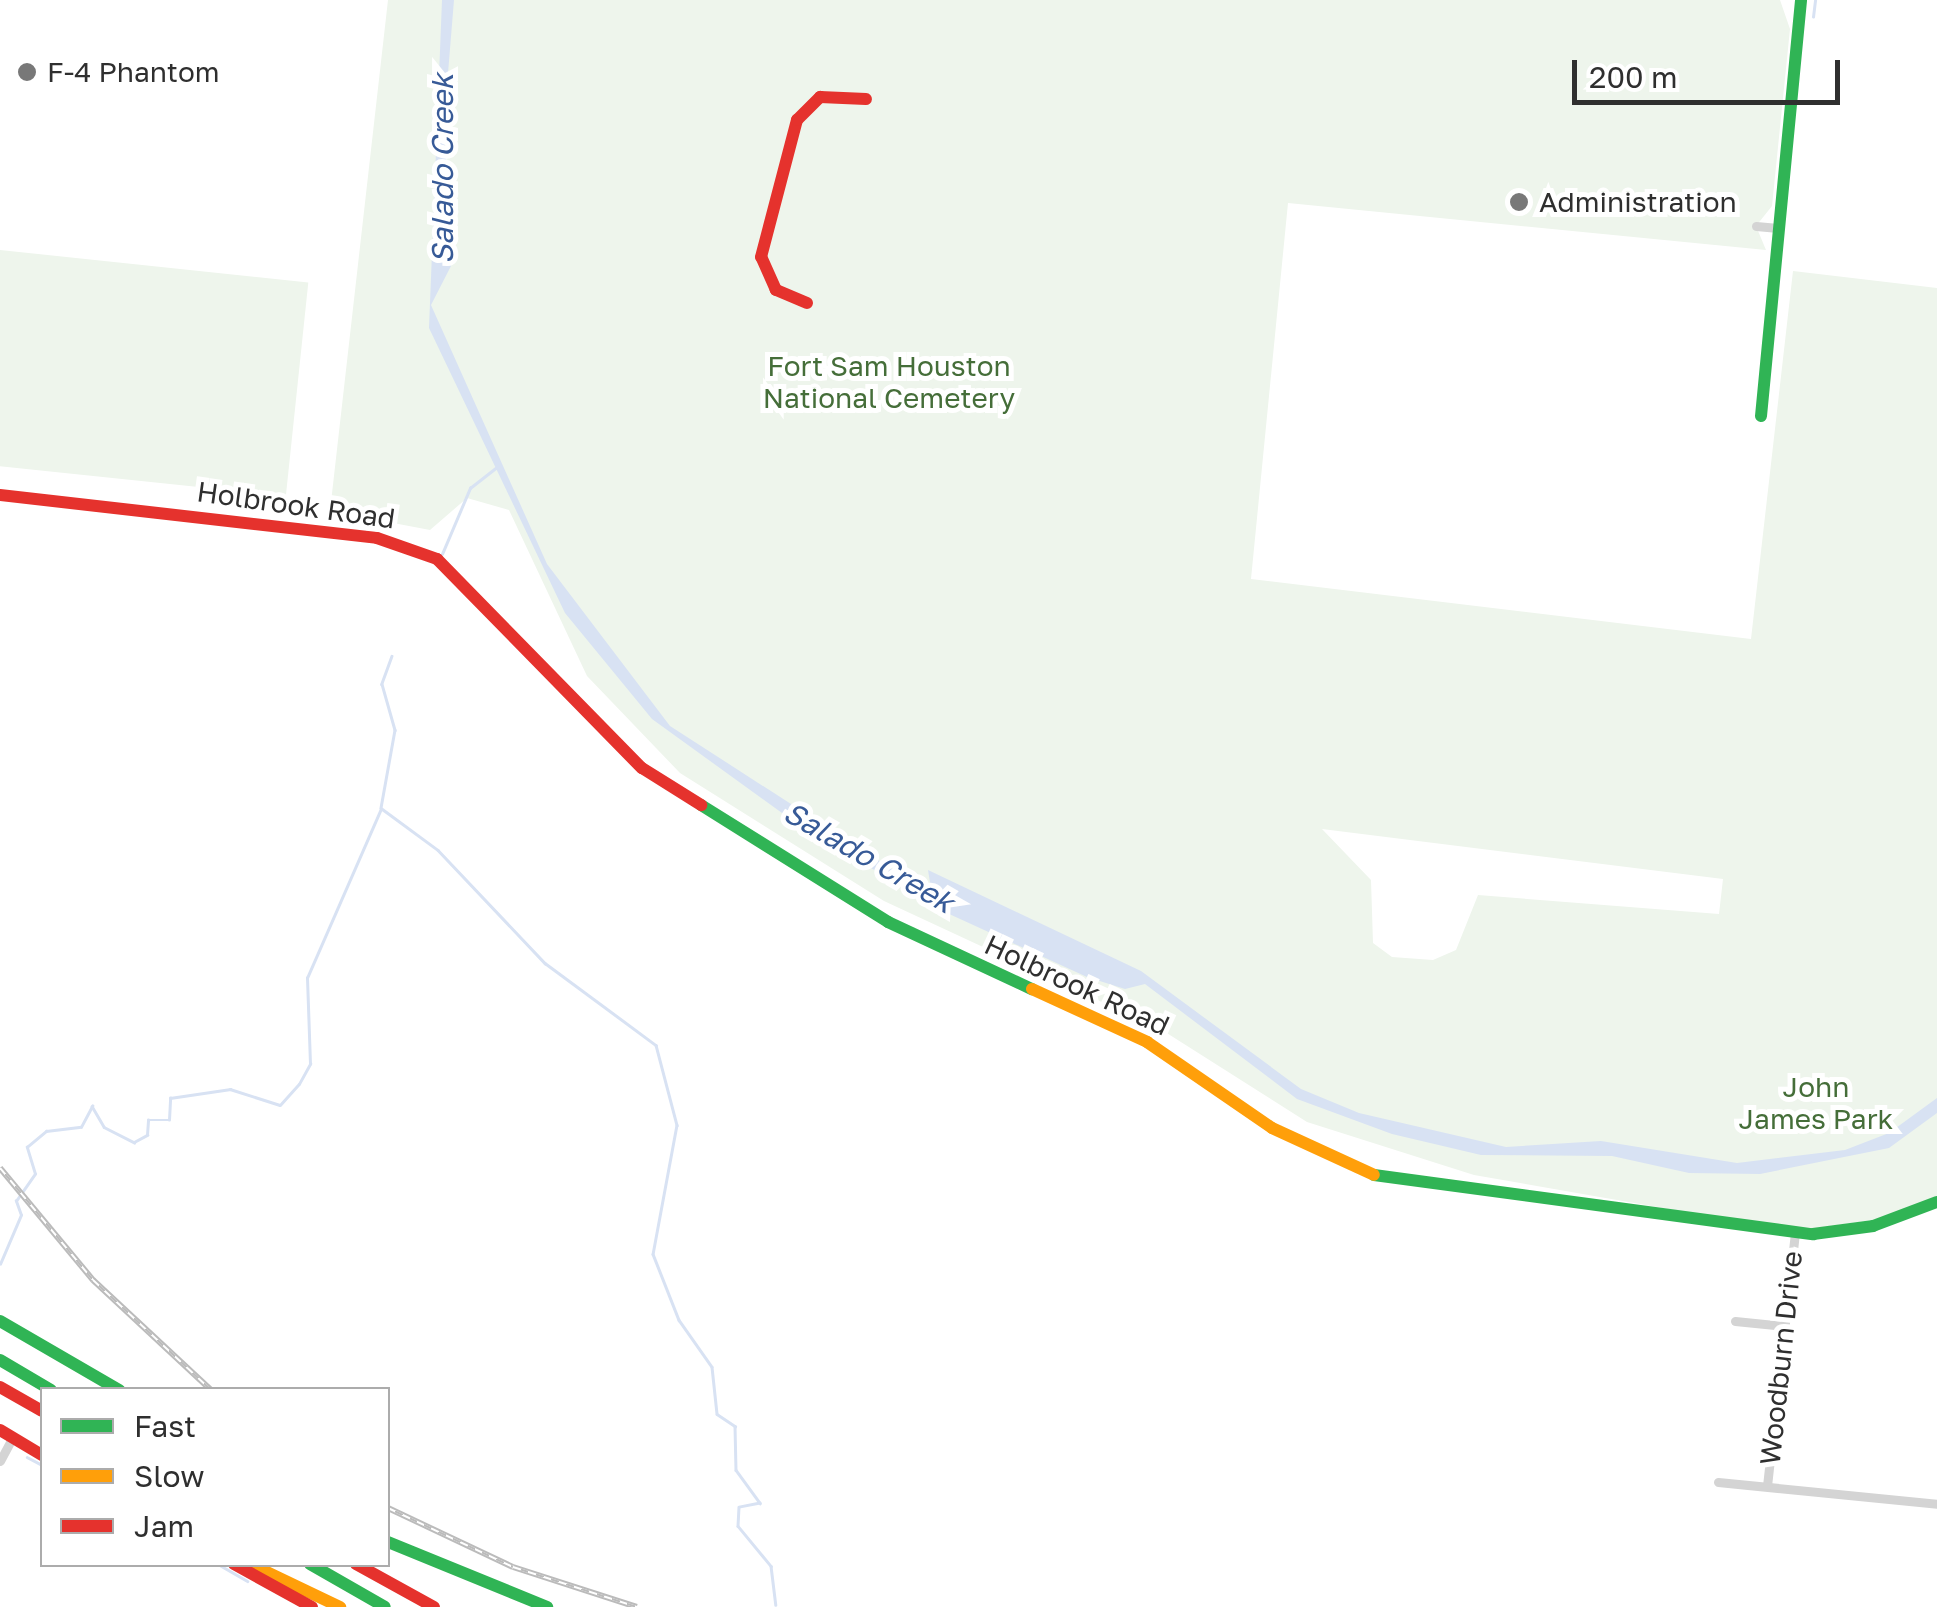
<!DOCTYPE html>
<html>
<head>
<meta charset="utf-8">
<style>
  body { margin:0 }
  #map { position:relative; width:1937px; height:1607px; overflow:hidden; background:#fff; font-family:"Golos Text",sans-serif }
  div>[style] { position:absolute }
  .green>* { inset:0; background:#eef5ec; transform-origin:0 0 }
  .water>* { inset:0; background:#d8e2f3 }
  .stream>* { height:2.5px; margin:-1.25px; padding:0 1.25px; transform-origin:1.25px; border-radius:1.25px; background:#d8e2f3 }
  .street>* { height:9px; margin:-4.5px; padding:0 4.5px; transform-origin:4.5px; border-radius:4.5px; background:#d4d4d4 }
  .fast>* { height:12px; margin:-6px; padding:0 6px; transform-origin:6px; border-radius:6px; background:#30b455 }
  .slow>* { height:12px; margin:-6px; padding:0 6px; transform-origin:6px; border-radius:6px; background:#ff9f0a }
  .jam>* { height:12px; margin:-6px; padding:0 6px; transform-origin:6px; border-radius:6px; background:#e5322d }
  .rail>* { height:6px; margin-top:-3px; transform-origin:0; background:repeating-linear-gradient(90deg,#fff 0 8px,#bbb 0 16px); box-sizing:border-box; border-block:2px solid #bbb }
  .dots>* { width:28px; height:28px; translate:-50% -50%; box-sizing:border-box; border:5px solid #fff; border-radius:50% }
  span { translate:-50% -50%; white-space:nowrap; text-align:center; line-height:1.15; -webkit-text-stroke:10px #fff; paint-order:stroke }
  .poi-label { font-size:28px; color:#2f2f2f }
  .left { translate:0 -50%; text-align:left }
  .park-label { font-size:28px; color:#456e39 }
  .street-label { font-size:28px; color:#2f2f2f }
  .water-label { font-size:30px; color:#375a97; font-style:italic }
  .legend { position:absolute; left:40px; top:1387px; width:350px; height:180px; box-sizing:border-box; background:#fff; border:2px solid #acacac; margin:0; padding:12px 18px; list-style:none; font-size:30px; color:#2f2f2f }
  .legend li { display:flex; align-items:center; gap:20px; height:50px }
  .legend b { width:50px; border:2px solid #acacac }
  .scale { position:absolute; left:1572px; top:60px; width:268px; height:45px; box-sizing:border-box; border:5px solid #2f2f2f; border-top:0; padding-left:12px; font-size:30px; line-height:35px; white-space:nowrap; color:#2f2f2f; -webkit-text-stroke:8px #fff; paint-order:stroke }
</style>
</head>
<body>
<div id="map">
  <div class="green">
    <div style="clip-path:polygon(evenodd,388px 0,1780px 0,1790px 29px,1772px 206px,1756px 226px,1766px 250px,1288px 203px,1251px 579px,1751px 639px,1793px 271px,1937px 288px,1937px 1199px,1907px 1215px,1795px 1231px,1474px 1175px,1307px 1122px,1162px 1030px,884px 901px,680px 773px,587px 676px,509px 510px,467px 498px,430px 530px,330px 511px,388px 0,1322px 829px,1723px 879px,1719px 914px,1478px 895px,1456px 950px,1433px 960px,1392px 957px,1373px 943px,1371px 880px,1322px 829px)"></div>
    <div style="left:0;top:250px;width:310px;height:215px;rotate:6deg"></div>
  </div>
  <div class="water">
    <div style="clip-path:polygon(442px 0,454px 0,444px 122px,451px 266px,431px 305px,547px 564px,670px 726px,932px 895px,928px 870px,1141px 971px,1301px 1089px,1359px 1113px,1506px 1147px,1601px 1141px,1737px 1163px,1845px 1150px,1889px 1133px,1937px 1098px,1937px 1113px,1889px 1148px,1760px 1174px,1689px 1173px,1612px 1156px,1481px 1155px,1392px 1134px,1297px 1099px,1145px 984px,1125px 989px,1087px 977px,947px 913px,800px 826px,652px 719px,565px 613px,429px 328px)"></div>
  </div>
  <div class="stream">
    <div style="left:1813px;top:17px;width:17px;rotate:-83deg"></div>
    <div style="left:442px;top:554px;width:72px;rotate:-67deg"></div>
    <div style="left:470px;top:488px;width:34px;rotate:-38deg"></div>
    <div style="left:392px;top:656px;width:30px;rotate:110deg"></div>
    <div style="left:382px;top:684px;width:48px;rotate:74.2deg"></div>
    <div style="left:395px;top:730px;width:79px;rotate:100.2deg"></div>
    <div style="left:381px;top:808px;width:71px;rotate:36.4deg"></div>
    <div style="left:438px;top:850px;width:156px;rotate:46.6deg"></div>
    <div style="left:545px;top:963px;width:138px;rotate:36.5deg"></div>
    <div style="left:656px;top:1045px;width:83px;rotate:75.3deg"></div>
    <div style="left:677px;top:1125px;width:131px;rotate:100.5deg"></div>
    <div style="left:653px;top:1254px;width:71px;rotate:68.5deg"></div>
    <div style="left:679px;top:1320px;width:57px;rotate:54.9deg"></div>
    <div style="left:712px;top:1367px;width:47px;rotate:83.9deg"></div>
    <div style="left:717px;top:1414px;width:22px;rotate:34deg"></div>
    <div style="left:735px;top:1426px;width:44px;rotate:88.7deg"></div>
    <div style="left:736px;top:1470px;width:41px;rotate:54deg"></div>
    <div style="left:760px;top:1503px;width:21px;rotate:169deg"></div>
    <div style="left:739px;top:1507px;width:19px;rotate:93deg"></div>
    <div style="left:738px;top:1526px;width:52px;rotate:50.5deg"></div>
    <div style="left:771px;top:1566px;width:39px;rotate:83deg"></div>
    <div style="left:0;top:1264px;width:53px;rotate:-66.8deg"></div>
    <div style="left:21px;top:1215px;width:15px;rotate:-110deg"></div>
    <div style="left:16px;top:1201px;width:33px;rotate:-55deg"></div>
    <div style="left:35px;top:1174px;width:28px;rotate:-107deg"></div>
    <div style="left:27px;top:1147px;width:25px;rotate:-40deg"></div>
    <div style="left:46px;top:1131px;width:35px;rotate:-7deg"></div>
    <div style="left:81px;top:1127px;width:24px;rotate:-62deg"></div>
    <div style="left:92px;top:1106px;width:24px;rotate:60deg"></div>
    <div style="left:104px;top:1127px;width:34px;rotate:27deg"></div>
    <div style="left:134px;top:1142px;width:15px;rotate:-28deg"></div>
    <div style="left:147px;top:1135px;width:15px;rotate:-86deg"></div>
    <div style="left:148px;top:1120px;width:21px"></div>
    <div style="left:169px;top:1120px;width:22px;rotate:-87deg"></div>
    <div style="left:170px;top:1098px;width:61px;rotate:-8.5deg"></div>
    <div style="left:230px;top:1089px;width:52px;rotate:17.7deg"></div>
    <div style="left:280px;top:1105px;width:28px;rotate:-48deg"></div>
    <div style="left:299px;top:1084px;width:23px;rotate:-61deg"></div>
    <div style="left:310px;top:1064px;width:86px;rotate:-92deg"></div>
    <div style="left:307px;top:978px;width:184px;rotate:-66.4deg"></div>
    <div style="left:27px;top:1457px;width:17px;rotate:28deg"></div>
    <div style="left:218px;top:1564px;width:34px;rotate:30deg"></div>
  </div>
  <div class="street">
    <div style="left:1756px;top:226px;width:22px;rotate:5deg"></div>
    <div style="left:1735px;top:1321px;width:48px;rotate:5.9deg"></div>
    <div style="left:0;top:1461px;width:27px;rotate:-62deg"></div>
    <div style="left:1718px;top:1482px;width:220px;rotate:5.7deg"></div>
    <div style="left:1767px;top:1486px;width:257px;rotate:-83.7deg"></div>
  </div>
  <div class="fast">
    <div style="left:1761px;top:416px;width:418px;rotate:-84.5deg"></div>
    <div style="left:701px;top:805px;width:221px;rotate:32deg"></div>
    <div style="left:888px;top:922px;width:159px;rotate:25deg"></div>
    <div style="left:1374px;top:1175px;width:443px;rotate:7.7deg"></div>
    <div style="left:1813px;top:1234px;width:61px;rotate:-7.6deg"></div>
    <div style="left:1873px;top:1226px;width:68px;rotate:-20.6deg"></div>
    <div style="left:0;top:1321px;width:138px;rotate:30.1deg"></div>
    <div style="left:0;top:1360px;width:59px;rotate:30.5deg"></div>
    <div style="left:388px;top:1542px;width:172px;rotate:22.2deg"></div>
    <div style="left:310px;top:1564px;width:86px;rotate:29.8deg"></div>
  </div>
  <div class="slow">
    <div style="left:1032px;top:989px;width:127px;rotate:24.7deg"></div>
    <div style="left:1147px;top:1042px;width:152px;rotate:34.5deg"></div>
    <div style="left:1272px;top:1128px;width:112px;rotate:24.7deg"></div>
    <div style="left:250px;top:1564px;width:100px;rotate:25.5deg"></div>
  </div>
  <div class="jam">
    <div style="left:807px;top:303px;width:34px;rotate:-157deg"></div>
    <div style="left:776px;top:290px;width:36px;rotate:-114deg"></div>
    <div style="left:761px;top:257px;width:142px;rotate:-75.3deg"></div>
    <div style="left:797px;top:120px;width:33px;rotate:-45deg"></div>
    <div style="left:820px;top:97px;width:46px;rotate:2.5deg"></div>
    <div style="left:0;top:495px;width:379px;rotate:6.5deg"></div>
    <div style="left:377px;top:538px;width:64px;rotate:19.3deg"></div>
    <div style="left:437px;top:559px;width:293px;rotate:45.6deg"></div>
    <div style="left:642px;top:768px;width:70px;rotate:32.1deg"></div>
    <div style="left:0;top:1387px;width:48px;rotate:29.7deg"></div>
    <div style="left:0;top:1430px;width:49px;rotate:30.8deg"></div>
    <div style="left:234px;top:1564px;width:89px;rotate:28.9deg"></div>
    <div style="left:356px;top:1564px;width:89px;rotate:28.9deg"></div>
  </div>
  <div class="rail">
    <div style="left:0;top:1168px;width:146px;rotate:50.3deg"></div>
    <div style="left:93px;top:1280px;width:161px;rotate:43deg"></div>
    <div style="left:388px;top:1508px;width:138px;rotate:25.3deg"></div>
    <div style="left:513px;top:1567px;width:130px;rotate:17.9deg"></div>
  </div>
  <div class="dots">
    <div style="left:27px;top:72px;background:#787878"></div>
    <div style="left:1519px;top:202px;background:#787878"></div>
  </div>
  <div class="poi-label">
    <span class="left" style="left:47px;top:72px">F-4 Phantom</span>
    <span class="left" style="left:1539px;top:202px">Administration</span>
  </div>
  <div class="park-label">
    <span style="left:889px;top:382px">Fort Sam Houston<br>National Cemetery</span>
    <span style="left:1816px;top:1103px">John<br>James Park</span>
  </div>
  <div class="street-label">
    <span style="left:296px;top:505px;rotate:8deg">Holbrook Road</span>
    <span style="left:1077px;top:985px;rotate:25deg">Holbrook Road</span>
    <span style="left:1781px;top:1358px;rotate:-84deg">Woodburn Drive</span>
  </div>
  <div class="water-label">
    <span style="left:442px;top:169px;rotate:-90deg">Salado Creek</span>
    <span style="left:869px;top:857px;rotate:30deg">Salado Creek</span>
  </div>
  <ul class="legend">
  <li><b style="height:12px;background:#30b455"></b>Fast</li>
  <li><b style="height:12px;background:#ff9f0a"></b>Slow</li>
  <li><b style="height:12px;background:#e5322d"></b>Jam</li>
  </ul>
  <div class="scale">200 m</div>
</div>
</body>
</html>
